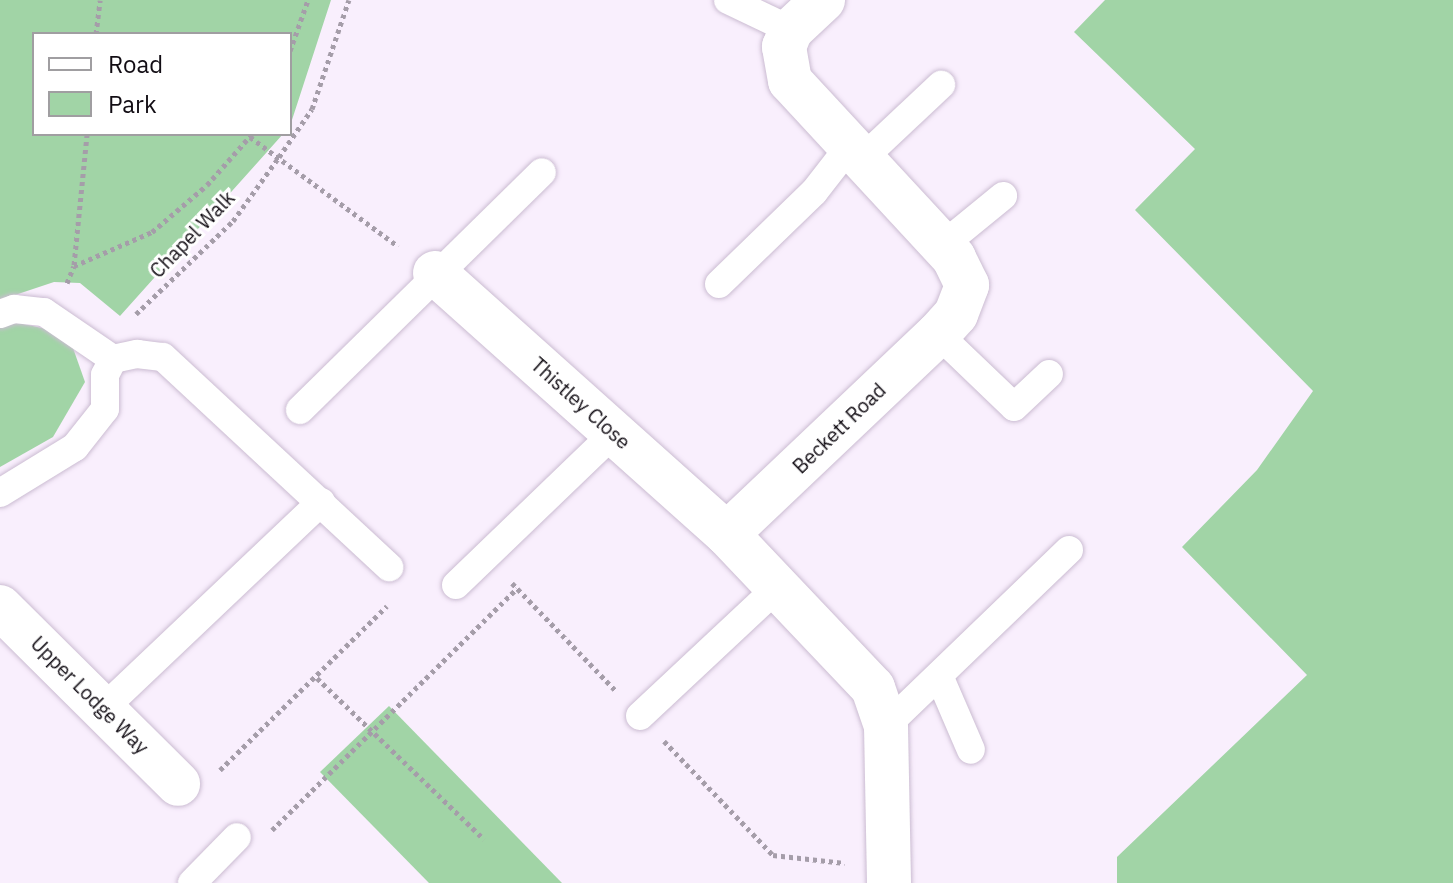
<!DOCTYPE html>
<html>
<head>
<meta charset="utf-8">
<style>
  body { margin:0 }
  #map { position:relative; width:1453px; height:883px; overflow:hidden; background:#f9effd; font-family:"IBM Plex Sans",sans-serif }
  div>[style] { position:absolute }
  .green>* { inset:0; background:#a1d4a6 }
  .path>* { height:5px; margin-top:-2.5px; transform-origin:0; background:repeating-linear-gradient(90deg,#a59da9 0 4px,transparent 0 8px) }
  .roads { filter:drop-shadow(0 0 2px #cbbcd2) drop-shadow(0 0 2px #cbbcd2) }
  .service>* { height:28px; margin:-14px; padding:0 14px; transform-origin:14px; border-radius:14px; background:#fff }
  .minor>* { height:44px; margin:-22px; padding:0 22px; transform-origin:22px; border-radius:22px; background:#fff }
  span { translate:-50% -50%; white-space:nowrap; text-align:center; line-height:1.15; -webkit-text-stroke:6px #fff; paint-order:stroke }
  .street-label { font-size:20px; color:#120d14 }
  .legend { position:absolute; left:32px; top:32px; width:260px; height:104px; box-sizing:border-box; background:#fff; border:2px solid #a09ea1; margin:0; padding:10px 14px; list-style:none; font-size:24px; color:#120d14 }
  .legend li { display:flex; align-items:center; gap:16px; height:40px }
  .legend b { width:40px; border:2px solid #a09ea1 }
</style>
</head>
<body>
<div id="map">
  <div class="green">
    <div style="clip-path:polygon(0 0,331px 0,290px 126px,290px 34px,34px 34px,34px 134px,283px 134px,120px 316px,80px 283px,54px 282px,0 300px)"></div>
    <div style="clip-path:polygon(1105px 0,1453px 0,1453px 883px,1117px 883px,1117px 857px,1307px 675px,1182px 547px,1257px 470px,1313px 391px,1135px 210px,1195px 149px,1074px 32px)"></div>
    <div style="clip-path:polygon(15px 322px,46px 329px,73px 348px,85px 382px,53px 437px,0 467px,0 327px)"></div>
    <div style="clip-path:polygon(389px 706px,562px 883px,429px 883px,320px 772px)"></div>
  </div>
  <div class="path">
    <div style="left:96px;top:34px;width:34px;rotate:-83deg"></div>
    <div style="left:290px;top:51px;width:54px;rotate:-70.6deg"></div>
    <div style="left:250px;top:137px;width:184px;rotate:36.4deg"></div>
    <div style="left:74px;top:265px;width:132px;rotate:-84.3deg"></div>
    <div style="left:67px;top:283px;width:18px;rotate:-68deg"></div>
    <div style="left:74px;top:266px;width:85px;rotate:-23.6deg"></div>
    <div style="left:152px;top:232px;width:72px;rotate:-40.5deg"></div>
    <div style="left:207px;top:185px;width:68px;rotate:-48.6deg"></div>
    <div style="left:136px;top:314px;width:134px;rotate:-43.8deg"></div>
    <div style="left:233px;top:221px;width:79px;rotate:-54.3deg"></div>
    <div style="left:279px;top:157px;width:58px;rotate:-55.5deg"></div>
    <div style="left:312px;top:109px;width:115px;rotate:-71.3deg"></div>
    <div style="left:512px;top:583px;width:150px;rotate:46.1deg"></div>
    <div style="left:317px;top:678px;width:232px;rotate:44deg"></div>
    <div style="left:664px;top:741px;width:158px;rotate:46.3deg"></div>
    <div style="left:773px;top:855px;width:72px;rotate:6.3deg"></div>
    <div style="left:220px;top:770px;width:234px;rotate:-44.5deg"></div>
    <div style="left:272px;top:830px;width:344px;rotate:-44.6deg"></div>
  </div>
  <div class="roads">
    <div class="service">
      <div style="left:728px;top:0;width:70px;rotate:25.5deg"></div>
      <div style="left:861px;top:160px;width:110px;rotate:-43.2deg"></div>
      <div style="left:942px;top:246px;width:79px;rotate:-39.3deg"></div>
      <div style="left:719px;top:284px;width:132px;rotate:-44.1deg"></div>
      <div style="left:814px;top:192px;width:57px;rotate:-52.1deg"></div>
      <div style="left:0;top:314px;width:15px;rotate:-20deg"></div>
      <div style="left:14px;top:309px;width:30px;rotate:6deg"></div>
      <div style="left:44px;top:312px;width:83px;rotate:34.3deg"></div>
      <div style="left:938px;top:334px;width:105px;rotate:43.8deg"></div>
      <div style="left:1014px;top:407px;width:48px;rotate:-43.3deg"></div>
      <div style="left:113px;top:359px;width:25px;rotate:-12deg"></div>
      <div style="left:137px;top:354px;width:26px;rotate:7deg"></div>
      <div style="left:163px;top:357px;width:309px;rotate:42.9deg"></div>
      <div style="left:300px;top:410px;width:339px;rotate:-44.5deg"></div>
      <div style="left:0;top:493px;width:88px;rotate:-31.5deg"></div>
      <div style="left:75px;top:447px;width:48px;rotate:-51.7deg"></div>
      <div style="left:105px;top:409px;width:34px;rotate:-90deg"></div>
      <div style="left:105px;top:375px;width:18px;rotate:-63deg"></div>
      <div style="left:456px;top:585px;width:219px;rotate:-43.9deg"></div>
      <div style="left:940px;top:678px;width:78px;rotate:66.7deg"></div>
      <div style="left:105px;top:707px;width:298px;rotate:-43.5deg"></div>
      <div style="left:640px;top:716px;width:187px;rotate:-43.1deg"></div>
      <div style="left:886px;top:726px;width:254px;rotate:-43.9deg"></div>
      <div style="left:192px;top:883px;width:64px;rotate:-45.6deg"></div>
    </div>
    <div class="minor">
      <div style="left:435px;top:273px;width:392px;rotate:41.8deg"></div>
      <div style="left:727px;top:534px;width:212px;rotate:46.5deg"></div>
      <div style="left:873px;top:688px;width:40px;rotate:71.1deg"></div>
      <div style="left:886px;top:726px;width:157px;rotate:88.9deg"></div>
      <div style="left:727px;top:534px;width:291px;rotate:-43.5deg"></div>
      <div style="left:938px;top:334px;width:27px;rotate:-48deg"></div>
      <div style="left:956px;top:314px;width:31px;rotate:-69deg"></div>
      <div style="left:967px;top:285px;width:30px;rotate:-116deg"></div>
      <div style="left:954px;top:258px;width:241px;rotate:-132.8deg"></div>
      <div style="left:790px;top:81px;width:35px;rotate:-100deg"></div>
      <div style="left:784px;top:47px;width:18px;rotate:-68deg"></div>
      <div style="left:791px;top:30px;width:44px;rotate:-43.2deg"></div>
      <div style="left:0;top:607px;width:251px;rotate:44.8deg"></div>
    </div>
  </div>
  <div class="street-label">
    <span style="left:192px;top:234px;rotate:-46deg">Chapel Walk</span>
    <span style="left:581px;top:403px;rotate:42deg">Thistley Close</span>
    <span style="left:839px;top:428px;rotate:-44deg">Beckett Road</span>
    <span style="left:90px;top:695px;rotate:45deg">Upper Lodge Way</span>
  </div>
  <ul class="legend">
  <li><b style="height:10px;background:#fff"></b>Road</li>
  <li><b style="height:22px;background:#a1d4a6"></b>Park</li>
  </ul>
</div>
</body>
</html>
